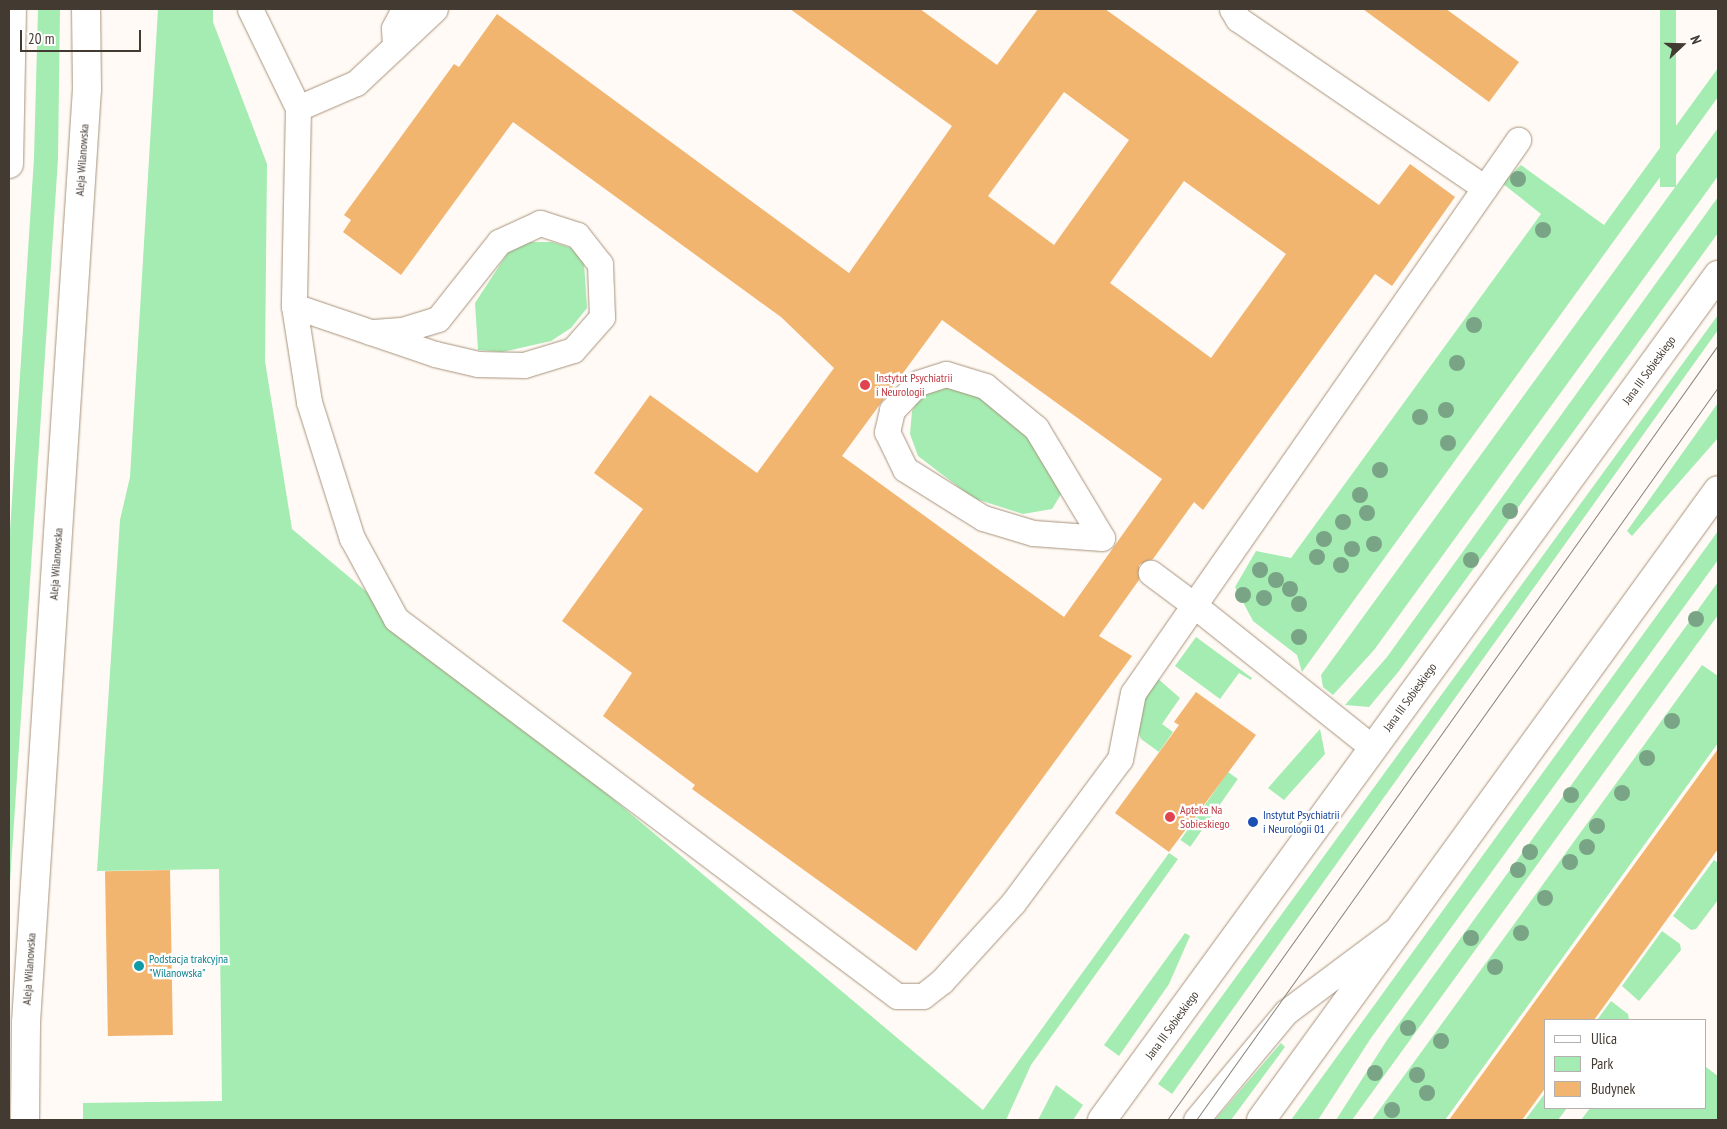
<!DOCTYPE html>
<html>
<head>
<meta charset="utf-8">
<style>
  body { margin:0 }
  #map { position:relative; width:1727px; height:1129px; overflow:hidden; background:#fffaf5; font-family:"PT Sans Narrow",sans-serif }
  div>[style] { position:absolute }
  .green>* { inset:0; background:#a4ecb1; transform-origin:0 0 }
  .building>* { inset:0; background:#f1b570; transform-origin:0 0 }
  .roads { filter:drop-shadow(0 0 1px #a8937d) drop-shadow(0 0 1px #a8937d) }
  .service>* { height:25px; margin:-12.5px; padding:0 12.5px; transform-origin:12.5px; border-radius:12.5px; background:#fff }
  .secondary>* { height:28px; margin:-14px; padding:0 14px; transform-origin:14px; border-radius:14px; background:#fff }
  .tram>* { height:1px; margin:-0.5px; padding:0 0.5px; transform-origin:0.5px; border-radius:0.5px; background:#8b847c }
  .trees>* { width:16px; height:16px; margin:-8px; border-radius:50%; background:#79a485 }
  .dots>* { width:14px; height:14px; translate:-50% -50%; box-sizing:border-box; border:2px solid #fff; border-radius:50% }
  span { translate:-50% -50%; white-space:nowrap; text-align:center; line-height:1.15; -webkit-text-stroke:4.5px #fff; paint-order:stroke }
  .street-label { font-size:12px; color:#433a31 }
  .health-label { font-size:12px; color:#be3a42 }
  .left { translate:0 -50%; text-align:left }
  .transit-label { font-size:12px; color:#164399 }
  .culture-label { font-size:12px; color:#0d838f }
  .frame { position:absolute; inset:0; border:10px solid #433a31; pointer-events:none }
  .legend { position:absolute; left:1544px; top:1019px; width:162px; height:90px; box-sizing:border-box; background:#fff; border:1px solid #b4b0ad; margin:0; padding:6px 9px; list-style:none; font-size:15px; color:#433a31 }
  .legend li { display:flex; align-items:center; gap:10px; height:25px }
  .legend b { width:25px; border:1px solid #b4b0ad }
  .north { position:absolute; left:1657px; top:20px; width:50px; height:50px; -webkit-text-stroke:4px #fff; paint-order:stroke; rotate:69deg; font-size:14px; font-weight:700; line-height:20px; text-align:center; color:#433a31 }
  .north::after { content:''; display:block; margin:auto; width:18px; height:22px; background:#433a31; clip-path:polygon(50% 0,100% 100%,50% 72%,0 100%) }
  .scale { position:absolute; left:20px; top:30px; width:121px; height:22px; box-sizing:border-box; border:2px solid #433a31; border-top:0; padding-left:6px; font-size:15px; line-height:18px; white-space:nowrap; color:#433a31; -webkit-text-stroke:4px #fff; paint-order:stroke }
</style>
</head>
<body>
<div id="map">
  <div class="green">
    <div style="clip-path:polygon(38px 9px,60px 9px,58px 159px,9px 898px,9px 547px,34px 158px)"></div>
    <div style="clip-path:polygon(158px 9px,213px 9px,213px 22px,267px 164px,265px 361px,292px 529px,983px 1110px,1169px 853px,1178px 859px,1031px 1065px,1006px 1120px,83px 1120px,83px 1103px,222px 1101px,219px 869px,97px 871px,120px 520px,130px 477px)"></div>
    <div style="left:1660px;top:9px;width:16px;height:178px"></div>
    <div style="clip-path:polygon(1718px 68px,1718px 97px,1302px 672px,1297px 655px,1253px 621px,1235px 587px,1256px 551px,1291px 558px,1541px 214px,1502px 183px,1521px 165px,1604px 225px)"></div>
    <div style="clip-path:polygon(1718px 128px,1718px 176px,1374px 650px,1333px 695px,1323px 687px,1321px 675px)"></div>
    <div style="clip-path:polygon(1718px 197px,1718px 233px,1399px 671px,1369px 707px,1345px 705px,1387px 657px)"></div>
    <div style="clip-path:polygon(527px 242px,552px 242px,571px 248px,584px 263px,587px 308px,571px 328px,551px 341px,502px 352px,478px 350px,475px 303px,509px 251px)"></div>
    <div style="clip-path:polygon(1718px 315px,1718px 330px,1172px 1094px,1158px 1084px)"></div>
    <div style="clip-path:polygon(944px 384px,972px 392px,1028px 433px,1063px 491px,1052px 509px,1023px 514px,973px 498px,918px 456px,910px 434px,912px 411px,922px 394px)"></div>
    <div style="clip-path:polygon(1718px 403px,1718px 438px,1632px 536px,1627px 531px)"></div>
    <div style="clip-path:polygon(1718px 531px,1718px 560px,1371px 1038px,1318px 1120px,1291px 1120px)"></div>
    <div style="clip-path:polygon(1718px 582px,1718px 615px,1352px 1120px,1336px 1120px,1387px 1040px)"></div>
    <div style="clip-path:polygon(1196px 637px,1252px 678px,1251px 680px,1239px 673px,1220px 699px,1175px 666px)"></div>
    <div style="clip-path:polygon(1702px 665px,1718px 676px,1718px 743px,1445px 1120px,1372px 1120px)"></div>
    <div style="clip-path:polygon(1156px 677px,1180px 698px,1162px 724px,1173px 732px,1159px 752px,1141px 739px,1137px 728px,1141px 707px)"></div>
    <div style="clip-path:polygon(1320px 729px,1325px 754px,1284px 800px,1268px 788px)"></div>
    <div style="left:1228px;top:772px;width:12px;height:83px;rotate:35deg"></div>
    <div style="clip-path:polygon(1714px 860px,1718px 863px,1718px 900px,1696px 929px,1691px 930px,1673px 916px)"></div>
    <div style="clip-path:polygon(1662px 931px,1680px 944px,1681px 950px,1639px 1001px,1622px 986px)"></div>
    <div style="clip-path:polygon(1185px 933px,1190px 936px,1169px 984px,1119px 1056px,1104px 1045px)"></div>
    <div style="clip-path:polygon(1611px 1001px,1628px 1014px,1629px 1020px,1597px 1020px)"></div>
    <div style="clip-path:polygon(1281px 1043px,1285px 1047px,1231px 1120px,1215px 1120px)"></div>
    <div style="clip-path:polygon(1706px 1067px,1718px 1076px,1718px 1120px,1581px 1120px,1590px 1108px,1706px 1108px)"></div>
    <div style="clip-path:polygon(1056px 1085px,1083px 1105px,1073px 1120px,1038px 1120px)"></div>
    <div style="clip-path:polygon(1546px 1092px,1546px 1108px,1567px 1108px,1558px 1120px,1525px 1120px)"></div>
  </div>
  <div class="building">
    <div style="clip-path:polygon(evenodd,790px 9px,920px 9px,997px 65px,1038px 9px,1105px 9px,1379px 205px,1410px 164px,1455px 197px,1392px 286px,1375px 274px,1203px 510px,1194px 502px,1153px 559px,1139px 565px,1139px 580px,1099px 636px,1132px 656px,916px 951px,692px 789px,695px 785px,603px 716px,632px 673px,562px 621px,643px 509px,594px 473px,650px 395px,757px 473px,834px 368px,781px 317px,513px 122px,401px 275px,343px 232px,351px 220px,344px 215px,454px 64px,459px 67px,497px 14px,849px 273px,952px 126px,790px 9px,1064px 92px,1129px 140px,1054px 245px,988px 196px,1064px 92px,790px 9px,1184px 181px,1286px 254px,1211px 358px,1110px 283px,1184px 181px,790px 9px,942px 320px,1162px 479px,1064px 617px,842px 456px,942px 320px)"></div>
    <div style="clip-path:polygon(1363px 9px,1446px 9px,1519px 62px,1489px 102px)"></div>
    <div style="clip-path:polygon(1196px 692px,1256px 735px,1169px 852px,1115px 813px,1179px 725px,1174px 722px)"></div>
    <div style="clip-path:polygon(1718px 749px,1718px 849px,1594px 1020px,1546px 1020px,1546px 1087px,1522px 1120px,1449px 1120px)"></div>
    <div style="left:170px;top:870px;width:165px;height:65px;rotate:89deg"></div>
  </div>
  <div class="roads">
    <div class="service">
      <div style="left:250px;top:9px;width:110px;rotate:64.1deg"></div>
      <div style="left:298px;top:108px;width:198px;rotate:91.2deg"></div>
      <div style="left:294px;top:306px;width:97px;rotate:81.1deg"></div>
      <div style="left:309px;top:402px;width:143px;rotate:72.5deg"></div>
      <div style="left:352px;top:538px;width:92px;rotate:61.5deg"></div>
      <div style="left:396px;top:619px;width:627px;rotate:36.96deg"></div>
      <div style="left:897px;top:996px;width:26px"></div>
      <div style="left:923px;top:996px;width:24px;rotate:-38deg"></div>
      <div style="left:942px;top:981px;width:105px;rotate:-47.7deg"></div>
      <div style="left:1013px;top:903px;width:179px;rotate:-53.4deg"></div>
      <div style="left:1120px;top:759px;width:67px;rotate:-78.9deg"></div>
      <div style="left:1133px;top:693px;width:107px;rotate:-55.3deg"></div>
      <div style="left:1194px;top:605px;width:54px;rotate:-143.3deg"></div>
      <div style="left:1232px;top:9px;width:12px;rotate:59deg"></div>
      <div style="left:1238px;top:19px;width:299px;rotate:34.4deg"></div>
      <div style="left:395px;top:46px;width:18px;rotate:-93deg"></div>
      <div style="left:394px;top:28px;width:21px;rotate:-62deg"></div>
      <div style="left:298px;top:108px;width:63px;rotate:-23.3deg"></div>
      <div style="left:356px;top:83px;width:108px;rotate:-43.1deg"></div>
      <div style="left:294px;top:306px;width:149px;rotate:18.8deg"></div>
      <div style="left:435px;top:354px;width:44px;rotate:13.1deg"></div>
      <div style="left:478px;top:364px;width:46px;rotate:1.2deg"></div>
      <div style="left:524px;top:365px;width:51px;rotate:-17deg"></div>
      <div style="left:573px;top:350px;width:44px;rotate:-48.7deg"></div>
      <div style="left:602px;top:317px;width:53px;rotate:-92.2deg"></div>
      <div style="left:600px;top:264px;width:37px;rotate:-128deg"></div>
      <div style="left:577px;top:235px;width:39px;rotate:-162deg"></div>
      <div style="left:540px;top:223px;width:45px;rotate:155.1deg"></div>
      <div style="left:499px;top:242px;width:98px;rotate:128.4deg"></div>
      <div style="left:438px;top:319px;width:39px;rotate:163deg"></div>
      <div style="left:401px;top:330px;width:31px;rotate:176deg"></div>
      <div style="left:946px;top:374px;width:41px;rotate:17.1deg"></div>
      <div style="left:985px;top:386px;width:66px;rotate:39.5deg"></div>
      <div style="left:1036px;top:428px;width:128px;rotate:59deg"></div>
      <div style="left:1102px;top:538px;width:69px;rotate:-175.9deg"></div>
      <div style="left:1033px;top:533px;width:52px;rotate:-163.3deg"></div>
      <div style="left:983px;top:518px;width:92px;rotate:-147.9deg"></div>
      <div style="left:905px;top:469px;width:41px;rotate:-115.9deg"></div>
      <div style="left:887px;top:432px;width:23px;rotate:-77deg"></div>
      <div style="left:892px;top:410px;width:37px;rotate:-46deg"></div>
      <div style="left:918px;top:383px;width:29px;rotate:-18deg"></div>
      <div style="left:1373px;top:748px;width:229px;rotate:-141.4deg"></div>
      <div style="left:1194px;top:605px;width:567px;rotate:-55.13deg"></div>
      <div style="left:1196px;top:1120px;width:141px;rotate:-50.2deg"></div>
      <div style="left:1286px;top:1012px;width:134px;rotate:-36.8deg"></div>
    </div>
    <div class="secondary">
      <div style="left:9px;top:164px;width:155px;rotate:-88.9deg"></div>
      <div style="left:25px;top:1120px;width:98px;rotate:-89.4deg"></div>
      <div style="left:26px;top:1022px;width:935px;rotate:-86.26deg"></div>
      <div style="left:87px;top:89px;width:80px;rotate:-90.7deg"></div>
      <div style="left:1102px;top:1120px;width:1046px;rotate:-53.91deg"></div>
      <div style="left:1261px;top:1120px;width:778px;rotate:-54.04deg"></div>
    </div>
  </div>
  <div class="tram">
    <div style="left:1167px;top:1120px;width:951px;rotate:-54.59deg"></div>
    <div style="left:1196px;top:1120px;width:900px;rotate:-54.54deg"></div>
  </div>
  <div class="trees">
    <div style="left:1518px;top:179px"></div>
    <div style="left:1543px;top:230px"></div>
    <div style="left:1474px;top:325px"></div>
    <div style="left:1457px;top:363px"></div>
    <div style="left:1446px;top:410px"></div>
    <div style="left:1420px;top:417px"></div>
    <div style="left:1448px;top:443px"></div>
    <div style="left:1380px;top:470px"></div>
    <div style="left:1360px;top:495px"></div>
    <div style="left:1510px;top:511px"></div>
    <div style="left:1367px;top:513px"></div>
    <div style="left:1343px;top:522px"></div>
    <div style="left:1324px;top:539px"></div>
    <div style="left:1374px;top:544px"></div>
    <div style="left:1352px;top:549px"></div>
    <div style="left:1317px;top:557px"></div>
    <div style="left:1471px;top:560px"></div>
    <div style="left:1341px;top:565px"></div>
    <div style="left:1260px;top:570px"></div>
    <div style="left:1276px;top:580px"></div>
    <div style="left:1290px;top:589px"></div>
    <div style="left:1243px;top:595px"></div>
    <div style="left:1264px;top:598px"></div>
    <div style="left:1299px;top:604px"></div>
    <div style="left:1696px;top:619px"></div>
    <div style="left:1299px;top:637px"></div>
    <div style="left:1672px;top:721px"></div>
    <div style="left:1647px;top:758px"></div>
    <div style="left:1622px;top:793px"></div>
    <div style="left:1571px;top:795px"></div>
    <div style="left:1597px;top:826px"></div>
    <div style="left:1587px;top:847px"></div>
    <div style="left:1530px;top:852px"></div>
    <div style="left:1570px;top:862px"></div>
    <div style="left:1518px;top:870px"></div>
    <div style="left:1545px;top:898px"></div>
    <div style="left:1521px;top:933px"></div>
    <div style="left:1471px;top:938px"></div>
    <div style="left:1495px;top:967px"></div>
    <div style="left:1408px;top:1028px"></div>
    <div style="left:1441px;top:1041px"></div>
    <div style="left:1375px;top:1073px"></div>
    <div style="left:1417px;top:1075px"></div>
    <div style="left:1427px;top:1093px"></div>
    <div style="left:1392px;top:1110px"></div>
  </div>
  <div class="dots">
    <div style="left:865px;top:385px;background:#e0444e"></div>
    <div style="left:1170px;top:817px;background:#e0444e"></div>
    <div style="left:1253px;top:822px;background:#1a4fb4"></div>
    <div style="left:139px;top:966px;background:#0f9aa8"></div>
  </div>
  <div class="street-label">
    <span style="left:82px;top:160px;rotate:-86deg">Aleja Wilanowska</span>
    <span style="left:1649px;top:370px;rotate:-54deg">Jana III Sobieskiego</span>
    <span style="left:56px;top:564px;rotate:-86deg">Aleja Wilanowska</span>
    <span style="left:1410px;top:697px;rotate:-54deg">Jana III Sobieskiego</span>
    <span style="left:29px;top:969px;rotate:-86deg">Aleja Wilanowska</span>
    <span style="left:1172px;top:1025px;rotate:-54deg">Jana III Sobieskiego</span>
  </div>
  <div class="health-label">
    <span class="left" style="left:876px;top:385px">Instytut Psychiatrii<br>i Neurologii</span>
    <span class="left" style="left:1180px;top:817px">Apteka Na<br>Sobieskiego</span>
  </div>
  <div class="transit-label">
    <span class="left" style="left:1263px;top:822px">Instytut Psychiatrii<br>i Neurologii 01</span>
  </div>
  <div class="culture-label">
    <span class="left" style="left:149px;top:966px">Podstacja trakcyjna<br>"Wilanowska"</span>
  </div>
  <div class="frame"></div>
  <ul class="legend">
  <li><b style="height:6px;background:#fff"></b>Ulica</li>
  <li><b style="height:14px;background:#a4ecb1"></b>Park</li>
  <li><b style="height:14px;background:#f1b570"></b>Budynek</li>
  </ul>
  <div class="north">N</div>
  <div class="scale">20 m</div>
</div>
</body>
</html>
